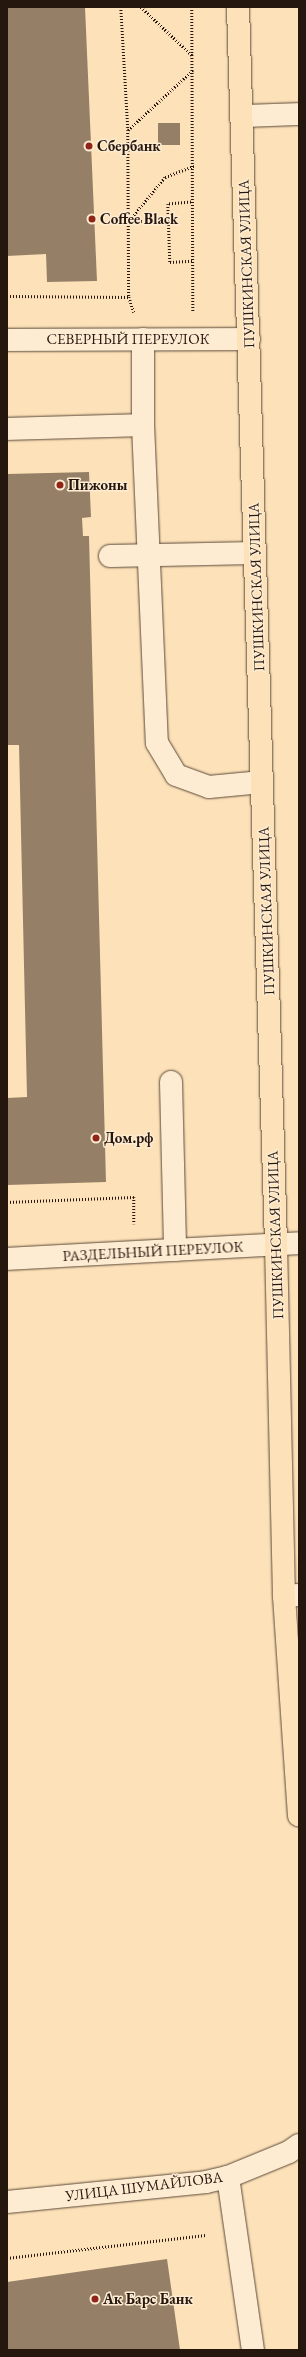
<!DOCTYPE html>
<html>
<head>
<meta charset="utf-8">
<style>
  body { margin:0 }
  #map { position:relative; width:306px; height:2357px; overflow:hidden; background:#fde2b9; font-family:"EB Garamond",serif }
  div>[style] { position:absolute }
  .building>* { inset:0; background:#958067; transform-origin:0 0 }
  .path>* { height:2.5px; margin-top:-1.25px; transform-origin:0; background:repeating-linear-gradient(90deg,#25160e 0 1px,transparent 0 3px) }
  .roads { filter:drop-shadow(0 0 1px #5b4939) drop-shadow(0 0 1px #5b4939) }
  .minor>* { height:22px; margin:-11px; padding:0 11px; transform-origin:11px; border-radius:11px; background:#feecd2 }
  .major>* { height:22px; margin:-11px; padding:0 11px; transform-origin:11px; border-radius:11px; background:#fde2b9 }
  .dots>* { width:11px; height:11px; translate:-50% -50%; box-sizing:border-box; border:2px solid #feecd2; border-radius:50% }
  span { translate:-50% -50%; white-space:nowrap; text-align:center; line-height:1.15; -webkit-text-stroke:3px #feecd2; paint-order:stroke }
  .poi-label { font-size:15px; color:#25160e; font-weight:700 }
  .left { translate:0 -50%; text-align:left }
  .street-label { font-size:15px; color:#25160e }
  .frame { position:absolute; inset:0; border:8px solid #25160e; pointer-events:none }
</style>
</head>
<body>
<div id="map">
  <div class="building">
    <div style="clip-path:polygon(7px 7px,85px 7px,97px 281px,47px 282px,46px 254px,7px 256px)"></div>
    <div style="left:158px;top:123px;width:22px;height:22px"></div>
    <div style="clip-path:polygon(89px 472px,91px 517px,82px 518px,83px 536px,89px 536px,106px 1182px,7px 1185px,7px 1098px,27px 1097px,19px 745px,7px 745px,7px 474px)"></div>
    <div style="clip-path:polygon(167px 2259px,180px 2350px,7px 2350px,7px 2282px)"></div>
  </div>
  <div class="path">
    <div style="left:121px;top:7px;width:123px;rotate:86.7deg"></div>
    <div style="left:128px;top:130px;width:167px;rotate:89.7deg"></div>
    <div style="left:129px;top:297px;width:16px;rotate:72deg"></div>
    <div style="left:141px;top:7px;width:71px;rotate:43.3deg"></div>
    <div style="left:192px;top:7px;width:305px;rotate:89.8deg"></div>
    <div style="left:128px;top:130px;width:88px;rotate:-42.7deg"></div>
    <div style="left:191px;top:202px;width:23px;rotate:175deg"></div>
    <div style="left:168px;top:204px;width:58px;rotate:88deg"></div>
    <div style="left:170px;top:262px;width:22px;rotate:-3deg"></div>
    <div style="left:128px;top:222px;width:58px;rotate:-50.6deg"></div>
    <div style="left:165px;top:177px;width:31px;rotate:-21deg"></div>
    <div style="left:129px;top:222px;width:40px;rotate:-4.3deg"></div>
    <div style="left:7px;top:296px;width:122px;rotate:0.5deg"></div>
    <div style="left:7px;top:1202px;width:127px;rotate:-2.3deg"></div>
    <div style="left:134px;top:1197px;width:27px;rotate:90deg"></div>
    <div style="left:7px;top:2258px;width:200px;rotate:-6.6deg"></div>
  </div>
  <div class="roads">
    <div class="minor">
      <div style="left:242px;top:116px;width:57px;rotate:-2deg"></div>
      <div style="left:143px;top:339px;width:86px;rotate:90deg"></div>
      <div style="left:143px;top:425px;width:318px;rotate:87.5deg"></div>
      <div style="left:157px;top:743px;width:37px;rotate:59deg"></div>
      <div style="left:176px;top:775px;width:35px;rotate:20deg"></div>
      <div style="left:209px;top:787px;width:53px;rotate:-5.4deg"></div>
      <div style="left:7px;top:340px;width:242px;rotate:-0.2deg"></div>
      <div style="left:7px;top:429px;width:136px;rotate:-1.7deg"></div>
      <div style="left:110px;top:556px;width:145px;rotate:-1.2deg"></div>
      <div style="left:171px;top:1082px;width:168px;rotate:88.6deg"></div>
      <div style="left:7px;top:1259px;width:292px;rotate:-3.1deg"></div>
      <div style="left:284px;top:1596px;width:15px;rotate:-4deg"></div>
      <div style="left:228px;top:2177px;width:175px;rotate:81.8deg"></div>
      <div style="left:7px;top:2202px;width:200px;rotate:-5.7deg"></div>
      <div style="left:206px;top:2182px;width:23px;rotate:-13deg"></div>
      <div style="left:228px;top:2177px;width:66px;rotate:-22.3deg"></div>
      <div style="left:289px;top:2152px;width:12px;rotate:-35deg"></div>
    </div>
    <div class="major">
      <div style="left:238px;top:7px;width:1238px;rotate:88.24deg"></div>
      <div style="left:276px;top:1244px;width:352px;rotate:88.7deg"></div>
      <div style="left:284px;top:1596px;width:220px;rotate:86.1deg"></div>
    </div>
  </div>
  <div class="dots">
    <div style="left:89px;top:146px;background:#8f2418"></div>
    <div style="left:92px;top:219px;background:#8f2418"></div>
    <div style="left:60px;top:485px;background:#8f2418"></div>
    <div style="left:96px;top:1138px;background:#8f2418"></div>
    <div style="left:95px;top:2299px;background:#8f2418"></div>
  </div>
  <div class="poi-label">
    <span class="left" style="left:97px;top:146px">Сбербанк</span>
    <span class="left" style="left:100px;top:219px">Coffee Black</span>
    <span class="left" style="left:68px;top:485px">Пижоны</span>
    <span class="left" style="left:104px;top:1138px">Дом.рф</span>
    <span class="left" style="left:103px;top:2299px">Ак Барс Банк</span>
  </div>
  <div class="street-label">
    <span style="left:246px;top:264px;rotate:-92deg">ПУШКИНСКАЯ УЛИЦА</span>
    <span style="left:128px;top:339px">СЕВЕРНЫЙ ПЕРЕУЛОК</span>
    <span style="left:256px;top:587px;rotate:-92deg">ПУШКИНСКАЯ УЛИЦА</span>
    <span style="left:266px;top:911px;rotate:-92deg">ПУШКИНСКАЯ УЛИЦА</span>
    <span style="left:275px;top:1235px;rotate:-92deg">ПУШКИНСКАЯ УЛИЦА</span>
    <span style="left:153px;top:1251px;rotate:-3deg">РАЗДЕЛЬНЫЙ ПЕРЕУЛОК</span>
    <span style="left:144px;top:2186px;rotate:-7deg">УЛИЦА ШУМАЙЛОВА</span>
  </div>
  <div class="frame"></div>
</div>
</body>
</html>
